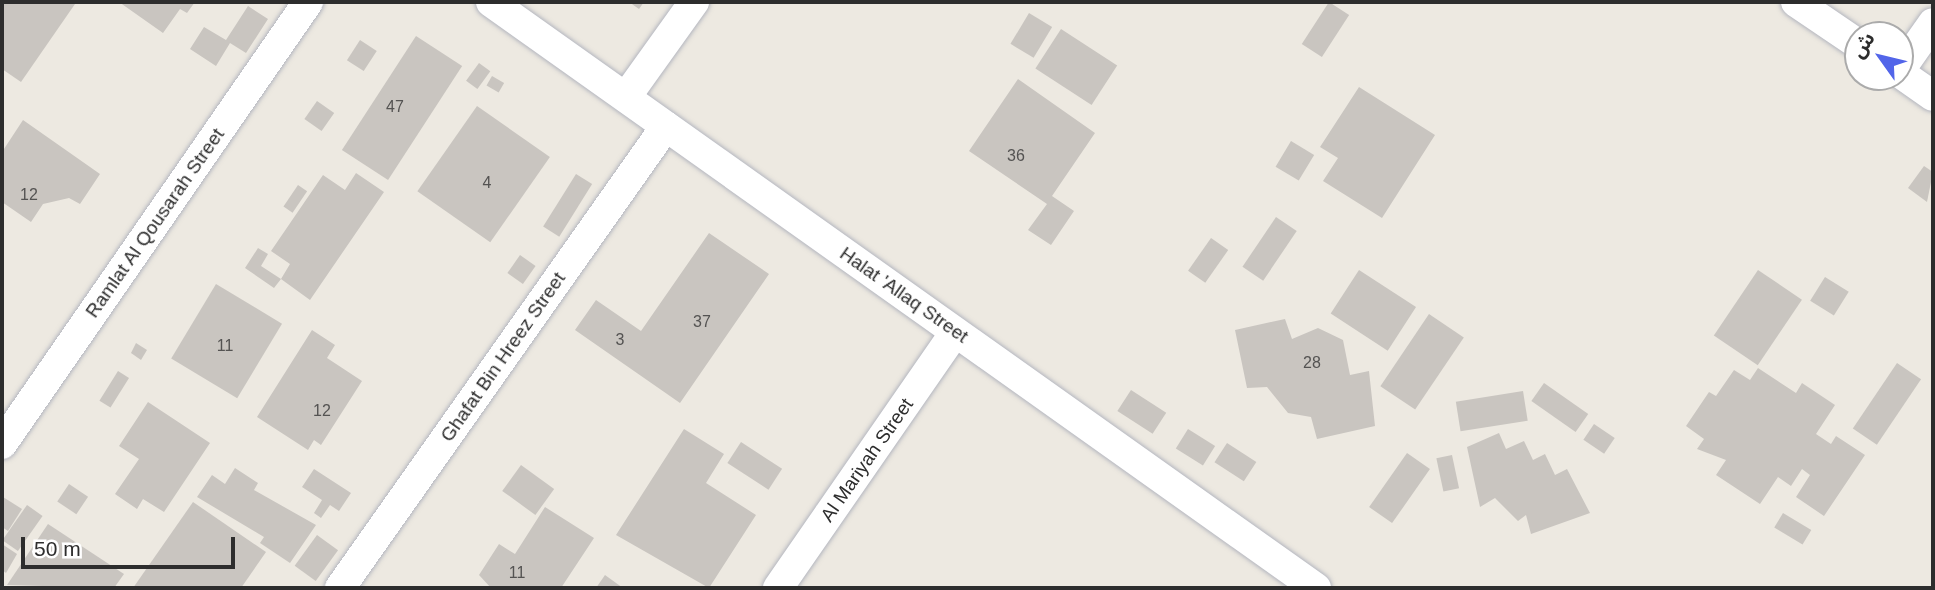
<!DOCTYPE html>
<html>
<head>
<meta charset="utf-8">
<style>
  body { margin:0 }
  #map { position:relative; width:1935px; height:590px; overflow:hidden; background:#ede9e1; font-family:Arial,"Noto Sans Arabic",sans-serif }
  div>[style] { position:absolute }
  .building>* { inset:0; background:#c9c5c0; transform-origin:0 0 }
  .roads { filter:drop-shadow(0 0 2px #b4b6bf) drop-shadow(0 0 2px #b4b6bf) }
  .minor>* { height:30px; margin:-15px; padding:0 15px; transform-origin:15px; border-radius:15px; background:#fff }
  span { translate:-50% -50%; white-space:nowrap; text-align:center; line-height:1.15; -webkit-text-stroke:6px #fff; paint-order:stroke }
  .number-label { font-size:16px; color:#545352 }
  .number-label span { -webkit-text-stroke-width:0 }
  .street-label { font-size:19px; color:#2d2d2d }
  .frame { position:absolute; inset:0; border:4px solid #2d2d2d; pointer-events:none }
  .north { position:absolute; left:1844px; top:21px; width:70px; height:70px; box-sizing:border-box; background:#fff; border:2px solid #ababab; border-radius:50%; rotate:304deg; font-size:19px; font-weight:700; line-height:28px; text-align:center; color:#2d2d2d }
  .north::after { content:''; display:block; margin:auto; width:24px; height:32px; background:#5265e9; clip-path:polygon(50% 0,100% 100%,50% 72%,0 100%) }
  .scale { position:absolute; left:21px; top:537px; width:214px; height:32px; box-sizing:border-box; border:4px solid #2d2d2d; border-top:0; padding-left:9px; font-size:21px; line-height:24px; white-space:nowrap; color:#2d2d2d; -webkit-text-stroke:5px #fff; paint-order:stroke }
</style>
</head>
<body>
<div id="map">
  <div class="building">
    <div style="clip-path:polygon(2px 2px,75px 4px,21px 82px,2px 69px)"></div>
    <div style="clip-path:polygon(119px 2px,195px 2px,187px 13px,180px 9px,163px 33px)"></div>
    <div style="clip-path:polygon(629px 2px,644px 2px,639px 9px)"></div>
    <div style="left:1329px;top:2px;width:24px;height:50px;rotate:33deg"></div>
    <div style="clip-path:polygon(248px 6px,268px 19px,246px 53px,230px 43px,216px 66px,190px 49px,204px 27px,226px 40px)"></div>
    <div style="left:1029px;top:13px;width:27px;height:36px;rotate:31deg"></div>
    <div style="left:1061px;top:29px;width:67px;height:47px;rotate:33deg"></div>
    <div style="left:416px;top:36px;width:55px;height:136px;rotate:33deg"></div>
    <div style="left:360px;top:40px;width:20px;height:24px;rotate:33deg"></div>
    <div style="left:479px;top:63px;width:14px;height:22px;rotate:36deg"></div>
    <div style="left:492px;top:76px;width:14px;height:11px;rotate:30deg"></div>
    <div style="clip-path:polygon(1018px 79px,1095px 133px,1052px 196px,1074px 211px,1051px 245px,1028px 230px,1047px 204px,969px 151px)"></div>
    <div style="clip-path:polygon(1359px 87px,1435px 135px,1382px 218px,1323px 181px,1338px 158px,1320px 147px)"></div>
    <div style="left:317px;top:101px;width:21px;height:22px;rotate:35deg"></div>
    <div style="left:477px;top:106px;width:89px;height:104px;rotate:35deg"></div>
    <div style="clip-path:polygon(23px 120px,100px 174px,80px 204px,69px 198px,43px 204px,31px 222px,2px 202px,2px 152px)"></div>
    <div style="left:1291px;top:141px;width:27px;height:30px;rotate:31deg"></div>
    <div style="clip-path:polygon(1924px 166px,1933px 172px,1927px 202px,1908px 188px)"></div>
    <div style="clip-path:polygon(356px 173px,384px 192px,310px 300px,281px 279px,290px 264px,271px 251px,323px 175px,345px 190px)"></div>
    <div style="left:576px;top:174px;width:19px;height:62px;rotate:32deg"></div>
    <div style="left:298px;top:185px;width:11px;height:26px;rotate:34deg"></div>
    <div style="left:1276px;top:217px;width:25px;height:60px;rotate:34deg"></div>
    <div style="clip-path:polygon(709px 233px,769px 274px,680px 403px,575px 330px,596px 300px,641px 331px)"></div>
    <div style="left:1211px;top:238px;width:21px;height:40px;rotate:35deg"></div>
    <div style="clip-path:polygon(258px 248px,268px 254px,261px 266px,281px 279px,274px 288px,245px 268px)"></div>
    <div style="left:520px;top:255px;width:19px;height:22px;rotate:35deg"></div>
    <div style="left:1359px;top:270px;width:68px;height:52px;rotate:33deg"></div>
    <div style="left:1758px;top:270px;width:53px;height:79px;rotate:34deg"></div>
    <div style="left:1825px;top:277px;width:28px;height:28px;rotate:32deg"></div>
    <div style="left:216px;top:284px;width:77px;height:87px;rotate:31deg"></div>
    <div style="left:1429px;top:314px;width:42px;height:87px;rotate:34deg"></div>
    <div style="clip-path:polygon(1285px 319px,1292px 339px,1318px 328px,1343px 340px,1350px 375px,1369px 371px,1375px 426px,1317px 439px,1311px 417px,1288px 413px,1267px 387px,1247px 388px,1235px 330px)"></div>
    <div style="clip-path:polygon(312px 330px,335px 345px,327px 358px,362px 381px,321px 445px,314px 440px,308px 450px,257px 417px)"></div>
    <div style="clip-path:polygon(136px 343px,147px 350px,141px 360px,131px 353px)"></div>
    <div style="left:1897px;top:363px;width:29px;height:79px;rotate:34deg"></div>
    <div style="clip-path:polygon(1758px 368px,1796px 393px,1802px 383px,1835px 405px,1816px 434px,1831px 444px,1836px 436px,1865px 455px,1824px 516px,1796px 497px,1810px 475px,1802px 469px,1791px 486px,1778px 477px,1760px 504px,1716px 475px,1726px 460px,1697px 449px,1704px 439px,1686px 426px,1709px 392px,1716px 396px,1734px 370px,1750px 380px)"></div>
    <div style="left:118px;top:371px;width:13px;height:35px;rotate:32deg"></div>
    <div style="left:1544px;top:383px;width:54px;height:22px;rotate:35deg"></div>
    <div style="left:1131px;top:390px;width:42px;height:25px;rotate:33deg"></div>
    <div style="left:1523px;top:391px;width:30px;height:68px;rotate:81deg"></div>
    <div style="clip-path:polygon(148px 402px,210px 443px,164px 512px,143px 499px,137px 509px,115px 494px,139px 459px,119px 446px)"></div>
    <div style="left:1594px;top:424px;width:25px;height:19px;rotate:34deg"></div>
    <div style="clip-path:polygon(684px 429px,724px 454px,706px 483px,756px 515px,709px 588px,616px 535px)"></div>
    <div style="left:1188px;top:429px;width:32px;height:23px;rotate:32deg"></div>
    <div style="clip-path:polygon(1499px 433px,1506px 449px,1524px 441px,1533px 460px,1545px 454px,1555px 475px,1567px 469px,1590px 513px,1531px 534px,1526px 515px,1518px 521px,1495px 498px,1480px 507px,1467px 447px)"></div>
    <div style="left:741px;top:442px;width:49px;height:25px;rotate:33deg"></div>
    <div style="left:1227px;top:443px;width:35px;height:23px;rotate:33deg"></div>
    <div style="left:1407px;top:453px;width:28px;height:66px;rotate:35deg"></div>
    <div style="left:1452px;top:455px;width:34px;height:16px;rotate:78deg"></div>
    <div style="left:521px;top:465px;width:41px;height:32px;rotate:36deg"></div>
    <div style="clip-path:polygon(235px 468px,258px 483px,254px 490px,316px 525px,290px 563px,260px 543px,264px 537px,197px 497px,212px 475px,225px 484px)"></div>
    <div style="clip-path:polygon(314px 469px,351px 493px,339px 511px,330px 505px,321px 518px,314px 513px,322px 500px,302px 487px)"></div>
    <div style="left:69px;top:484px;width:23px;height:21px;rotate:34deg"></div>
    <div style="clip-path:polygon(3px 497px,22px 509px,8px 531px,2px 527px)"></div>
    <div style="clip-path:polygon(193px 502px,266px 552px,241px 588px,133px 588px)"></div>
    <div style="left:27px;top:505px;width:19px;height:43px;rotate:35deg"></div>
    <div style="clip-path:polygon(545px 507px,594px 538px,561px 588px,491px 588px,479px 575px,499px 544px,515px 554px)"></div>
    <div style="left:1783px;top:513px;width:33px;height:17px;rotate:31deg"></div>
    <div style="clip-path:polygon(48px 524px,124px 574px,114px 588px,7px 585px)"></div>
    <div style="left:317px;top:535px;width:26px;height:38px;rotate:36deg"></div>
    <div style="clip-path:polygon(2px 544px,17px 554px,6px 573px,2px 570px)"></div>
    <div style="clip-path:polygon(605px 575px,623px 588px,596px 588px)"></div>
  </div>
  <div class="roads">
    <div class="minor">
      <div style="left:491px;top:2px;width:1012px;rotate:35.39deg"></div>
      <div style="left:1796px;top:2px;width:75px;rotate:34.1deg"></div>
      <div style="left:1900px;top:70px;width:57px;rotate:-54.9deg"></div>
      <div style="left:1900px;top:73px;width:40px;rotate:34.9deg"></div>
      <div style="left:626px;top:97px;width:117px;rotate:-54.4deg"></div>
      <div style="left:2px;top:444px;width:538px;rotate:-55.3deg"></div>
      <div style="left:340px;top:588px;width:565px;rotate:-54.79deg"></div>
      <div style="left:778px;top:588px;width:311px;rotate:-55.3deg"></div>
    </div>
  </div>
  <div class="number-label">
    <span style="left:395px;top:107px">47</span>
    <span style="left:1016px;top:156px">36</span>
    <span style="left:487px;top:183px">4</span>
    <span style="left:29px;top:195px">12</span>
    <span style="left:702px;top:322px">37</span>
    <span style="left:620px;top:340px">3</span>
    <span style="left:225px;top:346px">11</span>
    <span style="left:1312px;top:363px">28</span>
    <span style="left:322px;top:411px">12</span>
    <span style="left:517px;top:573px">11</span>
  </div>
  <div class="street-label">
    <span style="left:155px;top:223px;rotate:-55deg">Ramlat Al Qousarah Street</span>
    <span style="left:904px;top:295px;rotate:35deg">Halat 'Allaq Street</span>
    <span style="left:503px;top:357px;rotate:-55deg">Ghafat Bin Hreez Street</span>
    <span style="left:867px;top:460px;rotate:-55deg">Al Mariyah Street</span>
  </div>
  <div class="frame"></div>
  <div class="north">ش</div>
  <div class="scale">50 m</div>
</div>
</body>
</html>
